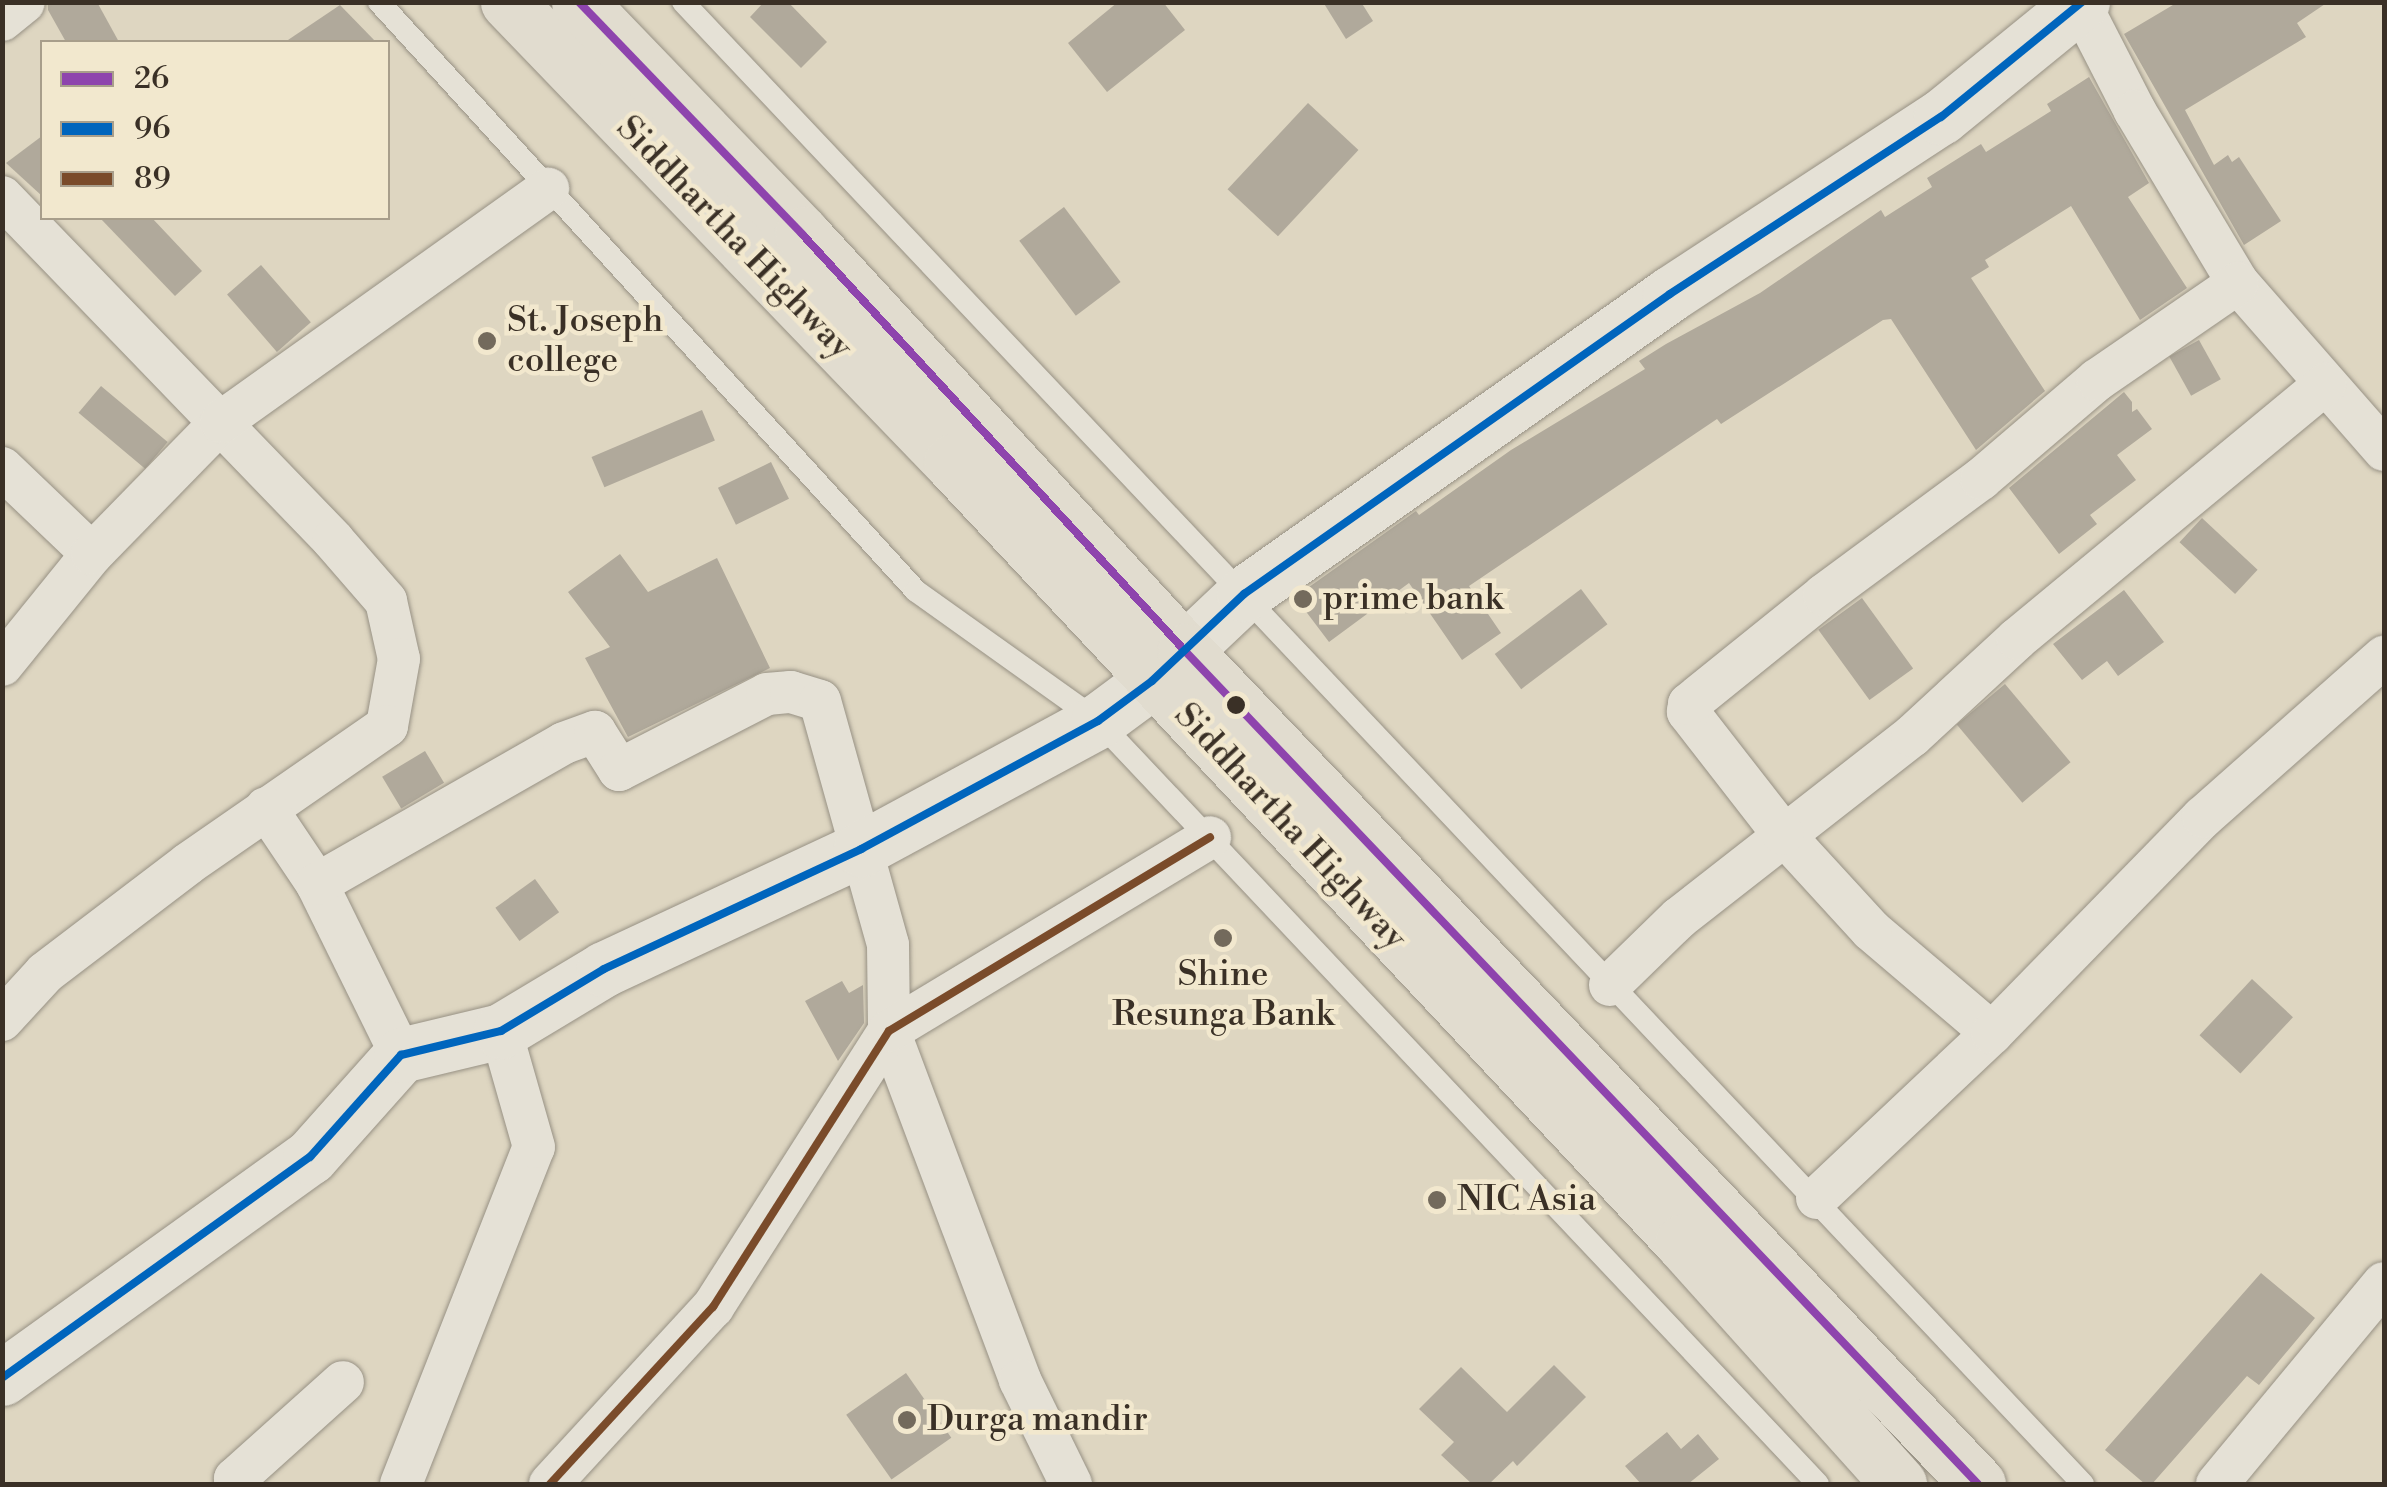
<!DOCTYPE html>
<html>
<head>
<meta charset="utf-8">
<style>
  body { margin:0 }
  #map { position:relative; width:2387px; height:1487px; overflow:hidden; background:#ded6c1; font-family:"Libre Bodoni",serif }
  div>[style] { position:absolute }
  .building>* { inset:0; background:#b0a99b; transform-origin:0 0 }
  .roads { filter:drop-shadow(0 0 2px #979184) drop-shadow(0 0 2px #979184) }
  .lane>* { height:22px; margin:-11px; padding:0 11px; transform-origin:11px; border-radius:11px; background:#e5e1d6 }
  .street>* { height:42px; margin:-21px; padding:0 21px; transform-origin:21px; border-radius:21px; background:#e5e1d6 }
  .secondary>* { height:55px; margin:-27.5px; padding:0 27.5px; transform-origin:27.5px; border-radius:27.5px; background:#e5e1d6 }
  .highway>* { height:55px; margin:-27.5px; padding:0 27.5px; transform-origin:27.5px; border-radius:27.5px; background:#e1dccf }
  .bus-1>* { height:8px; margin:-4px; padding:0 4px; transform-origin:4px; border-radius:4px; background:#8e44ad }
  .bus-2>* { height:8px; margin:-4px; padding:0 4px; transform-origin:4px; border-radius:4px; background:#0065bd }
  .bus-3>* { height:8px; margin:-4px; padding:0 4px; transform-origin:4px; border-radius:4px; background:#7a4b2a }
  .dots>* { width:28px; height:28px; translate:-50% -50%; box-sizing:border-box; border:5px solid #f2e8ce; border-radius:50% }
  span { translate:-50% -50%; white-space:nowrap; text-align:center; line-height:1.15; -webkit-text-stroke:9px #f2e8ce; paint-order:stroke }
  .street-label { font-size:35px; color:#3a3026 }
  .poi-label { font-size:35px; color:#3a3026 }
  .left { translate:0 -50%; text-align:left }
  .frame { position:absolute; inset:0; border:5px solid #3a3026; pointer-events:none }
  .legend { position:absolute; left:40px; top:40px; width:350px; height:180px; box-sizing:border-box; background:#f2e8ce; border:2px solid #a89e8b; margin:0; padding:12px 18px; list-style:none; font-size:30px; color:#3a3026 }
  .legend li { display:flex; align-items:center; gap:20px; height:50px }
  .legend b { width:50px; border:2px solid #a89e8b }
</style>
</head>
<body>
<div id="map">
  <div class="building">
    <div style="clip-path:polygon(48px 2px,97px 2px,119px 42px,66px 42px,48px 10px)"></div>
    <div style="clip-path:polygon(764px 2px,788px 2px,827px 42px,801px 68px,750px 17px)"></div>
    <div style="clip-path:polygon(1118px 2px,1163px 2px,1185px 30px,1107px 92px,1068px 43px)"></div>
    <div style="clip-path:polygon(1323px 2px,1361px 2px,1373px 21px,1346px 39px)"></div>
    <div style="clip-path:polygon(2178px 2px,2328px 2px,2297px 23px,2306px 37px,2185px 110px,2214px 165px,2228px 155px,2232px 162px,2239px 157px,2281px 221px,2244px 245px,2124px 34px)"></div>
    <div style="clip-path:polygon(340px 5px,376px 42px,285px 42px)"></div>
    <div style="clip-path:polygon(2089px 77px,2149px 183px,2128px 197px,2187px 288px,2140px 320px,2071px 206px,1985px 260px,1989px 267px,1971px 278px,2045px 391px,1976px 450px,1891px 319px,1883px 320px,1721px 424px,1717px 419px,1469px 586px,1501px 633px,1462px 660px,1409px 583px,1329px 642px,1295px 597px,1416px 511px,1419px 515px,1511px 450px,1645px 369px,1639px 361px,1666px 344px,1760px 293px,1881px 210px,1885px 217px,1932px 187px,1927px 178px,1981px 144px,1986px 152px,2051px 111px,2047px 104px)"></div>
    <div style="left:1308px;top:103px;width:69px;height:118px;rotate:43deg"></div>
    <div style="clip-path:polygon(42px 136px,42px 196px,6px 163px)"></div>
    <div style="left:1064px;top:207px;width:94px;height:56px;rotate:53deg"></div>
    <div style="clip-path:polygon(100px 218px,152px 218px,202px 271px,175px 296px)"></div>
    <div style="left:261px;top:265px;width:76px;height:45px;rotate:49deg"></div>
    <div style="left:2199px;top:340px;width:45px;height:34px;rotate:61deg"></div>
    <div style="left:101px;top:386px;width:87px;height:35px;rotate:40deg"></div>
    <div style="clip-path:polygon(2124px 392px,2132px 402px,2132px 412px,2137px 409px,2152px 429px,2117px 455px,2136px 480px,2090px 515px,2097px 524px,2059px 554px,2009px 488px)"></div>
    <div style="left:702px;top:410px;width:33px;height:120px;rotate:67deg"></div>
    <div style="left:771px;top:462px;width:41px;height:59px;rotate:64deg"></div>
    <div style="left:2202px;top:518px;width:76px;height:33px;rotate:43deg"></div>
    <div style="clip-path:polygon(620px 554px,648px 592px,717px 558px,770px 668px,628px 737px,585px 658px,610px 647px,568px 592px)"></div>
    <div style="left:1581px;top:589px;width:44px;height:108px;rotate:53deg"></div>
    <div style="clip-path:polygon(2124px 590px,2164px 642px,2118px 676px,2107px 661px,2082px 680px,2053px 644px)"></div>
    <div style="left:1862px;top:598px;width:87px;height:54px;rotate:54deg"></div>
    <div style="left:2005px;top:684px;width:102px;height:63px;rotate:50deg"></div>
    <div style="left:425px;top:751px;width:37px;height:50px;rotate:59deg"></div>
    <div style="left:535px;top:879px;width:41px;height:49px;rotate:54deg"></div>
    <div style="left:2252px;top:979px;width:56px;height:77px;rotate:43deg"></div>
    <div style="clip-path:polygon(842px 981px,849px 993px,863px 985px,864px 1023px,838px 1061px,805px 1001px)"></div>
    <div style="clip-path:polygon(2261px 1273px,2315px 1318px,2259px 1385px,2247px 1376px,2152px 1484px,2145px 1484px,2105px 1450px)"></div>
    <div style="clip-path:polygon(1554px 1365px,1586px 1397px,1517px 1466px,1513px 1461px,1489px 1484px,1472px 1484px,1441px 1455px,1454px 1442px,1419px 1409px,1461px 1367px,1507px 1412px)"></div>
    <div style="left:906px;top:1373px;width:79px;height:73px;rotate:55deg"></div>
    <div style="clip-path:polygon(1667px 1432px,1681px 1449px,1698px 1434px,1719px 1459px,1688px 1484px,1641px 1484px,1625px 1466px)"></div>
  </div>
  <div class="roads">
    <div class="lane">
      <div style="left:379px;top:2px;width:797px;rotate:47.64deg"></div>
      <div style="left:916px;top:591px;width:224px;rotate:35.5deg"></div>
      <div style="left:1098px;top:721px;width:1049px;rotate:46.66deg"></div>
      <div style="left:683px;top:2px;width:2039px;rotate:46.63deg"></div>
    </div>
    <div class="street">
      <div style="left:2080px;top:4px;width:120px;rotate:62.8deg"></div>
      <div style="left:2135px;top:111px;width:200px;rotate:59.1deg"></div>
      <div style="left:2238px;top:283px;width:222px;rotate:48.8deg"></div>
      <div style="left:2px;top:20px;width:28px;rotate:-39deg"></div>
      <div style="left:2px;top:197px;width:477px;rotate:46deg"></div>
      <div style="left:333px;top:540px;width:81px;rotate:49deg"></div>
      <div style="left:386px;top:601px;width:59px;rotate:77.4deg"></div>
      <div style="left:399px;top:659px;width:68px;rotate:100.2deg"></div>
      <div style="left:387px;top:726px;width:242px;rotate:145.3deg"></div>
      <div style="left:188px;top:864px;width:180px;rotate:142.7deg"></div>
      <div style="left:45px;top:973px;width:64px;rotate:132.5deg"></div>
      <div style="left:2px;top:468px;width:124px;rotate:43.7deg"></div>
      <div style="left:2px;top:665px;width:143px;rotate:-51deg"></div>
      <div style="left:92px;top:554px;width:185px;rotate:-45.7deg"></div>
      <div style="left:221px;top:422px;width:402px;rotate:-35.5deg"></div>
      <div style="left:266px;top:808px;width:92px;rotate:56.1deg"></div>
      <div style="left:317px;top:884px;width:191px;rotate:63.8deg"></div>
      <div style="left:317px;top:884px;width:284px;rotate:-29.7deg"></div>
      <div style="left:564px;top:743px;width:33px;rotate:-20deg"></div>
      <div style="left:595px;top:732px;width:45px;rotate:57.7deg"></div>
      <div style="left:619px;top:770px;width:166px;rotate:-27.2deg"></div>
      <div style="left:767px;top:694px;width:24px;rotate:-5deg"></div>
      <div style="left:791px;top:692px;width:30px;rotate:17deg"></div>
      <div style="left:820px;top:701px;width:253px;rotate:74.4deg"></div>
      <div style="left:888px;top:945px;width:86px;rotate:89.3deg"></div>
      <div style="left:889px;top:1031px;width:373px;rotate:69.4deg"></div>
      <div style="left:1020px;top:1380px;width:116px;rotate:63.9deg"></div>
      <div style="left:1610px;top:985px;width:96px;rotate:-44.2deg"></div>
      <div style="left:1679px;top:918px;width:296px;rotate:-38deg"></div>
      <div style="left:1912px;top:736px;width:143px;rotate:-42.7deg"></div>
      <div style="left:2017px;top:639px;width:400px;rotate:-39.6deg"></div>
      <div style="left:1992px;top:1033px;width:159px;rotate:-139.6deg"></div>
      <div style="left:1871px;top:930px;width:130px;rotate:-132.5deg"></div>
      <div style="left:1783px;top:834px;width:155px;rotate:-127.9deg"></div>
      <div style="left:1688px;top:712px;width:8px;rotate:-83deg"></div>
      <div style="left:1689px;top:704px;width:174px;rotate:-38.9deg"></div>
      <div style="left:1824px;top:595px;width:195px;rotate:-36.5deg"></div>
      <div style="left:1981px;top:479px;width:153px;rotate:-40.5deg"></div>
      <div style="left:2097px;top:380px;width:171px;rotate:-34.5deg"></div>
      <div style="left:1817px;top:1198px;width:241px;rotate:-43.3deg"></div>
      <div style="left:1992px;top:1033px;width:302px;rotate:-45.7deg"></div>
      <div style="left:2203px;top:817px;width:242px;rotate:-41.5deg"></div>
      <div style="left:238px;top:1484px;width:6px;rotate:-121deg"></div>
      <div style="left:235px;top:1479px;width:145px;rotate:-41.9deg"></div>
      <div style="left:401px;top:1484px;width:362px;rotate:-68.5deg"></div>
      <div style="left:534px;top:1147px;width:121px;rotate:-105.9deg"></div>
      <div style="left:550px;top:1484px;width:241px;rotate:-47.4deg"></div>
      <div style="left:713px;top:1307px;width:327px;rotate:-57.5deg"></div>
      <div style="left:889px;top:1031px;width:375px;rotate:-31.1deg"></div>
      <div style="left:2217px;top:1484px;width:261px;rotate:-50.3deg"></div>
    </div>
    <div class="secondary">
      <div style="left:2px;top:1378px;width:379px;rotate:-35.7deg"></div>
      <div style="left:310px;top:1157px;width:137px;rotate:-48.3deg"></div>
      <div style="left:401px;top:1055px;width:103px;rotate:-13.5deg"></div>
      <div style="left:501px;top:1031px;width:120px;rotate:-31deg"></div>
      <div style="left:604px;top:969px;width:284px;rotate:-25deg"></div>
      <div style="left:861px;top:849px;width:269px;rotate:-28.4deg"></div>
      <div style="left:1098px;top:721px;width:67px;rotate:-36.5deg"></div>
      <div style="left:1152px;top:681px;width:127px;rotate:-43.4deg"></div>
      <div style="left:1244px;top:594px;width:521px;rotate:-35.15deg"></div>
      <div style="left:1670px;top:294px;width:324px;rotate:-33.2deg"></div>
      <div style="left:1941px;top:117px;width:182px;rotate:-39.2deg"></div>
    </div>
    <div class="highway">
      <div style="left:508px;top:2px;width:639px;rotate:46.08deg"></div>
      <div style="left:951px;top:462px;width:1069px;rotate:46.86deg"></div>
      <div style="left:1682px;top:1242px;width:325px;rotate:48.1deg"></div>
      <div style="left:579px;top:2px;width:322px;rotate:46.1deg"></div>
      <div style="left:802px;top:234px;width:566px;rotate:47.43deg"></div>
      <div style="left:1185px;top:651px;width:1150px;rotate:46.41deg"></div>
    </div>
  </div>
  <div class="bus-1">
    <div style="left:579px;top:2px;width:322px;rotate:46.1deg"></div>
    <div style="left:802px;top:234px;width:566px;rotate:47.43deg"></div>
    <div style="left:1185px;top:651px;width:1150px;rotate:46.41deg"></div>
  </div>
  <div class="bus-2">
    <div style="left:2px;top:1378px;width:379px;rotate:-35.7deg"></div>
    <div style="left:310px;top:1157px;width:137px;rotate:-48.3deg"></div>
    <div style="left:401px;top:1055px;width:103px;rotate:-13.5deg"></div>
    <div style="left:501px;top:1031px;width:120px;rotate:-31deg"></div>
    <div style="left:604px;top:969px;width:284px;rotate:-25deg"></div>
    <div style="left:861px;top:849px;width:269px;rotate:-28.4deg"></div>
    <div style="left:1098px;top:721px;width:67px;rotate:-36.5deg"></div>
    <div style="left:1152px;top:681px;width:127px;rotate:-43.4deg"></div>
    <div style="left:1244px;top:594px;width:521px;rotate:-35.15deg"></div>
    <div style="left:1670px;top:294px;width:324px;rotate:-33.2deg"></div>
    <div style="left:1941px;top:117px;width:182px;rotate:-39.2deg"></div>
  </div>
  <div class="bus-3">
    <div style="left:550px;top:1484px;width:241px;rotate:-47.4deg"></div>
    <div style="left:713px;top:1307px;width:327px;rotate:-57.5deg"></div>
    <div style="left:889px;top:1031px;width:375px;rotate:-31.1deg"></div>
  </div>
  <div class="dots">
    <div style="left:487px;top:341px;background:#736a5c"></div>
    <div style="left:1303px;top:599px;background:#736a5c"></div>
    <div style="left:1236px;top:705px;background:#3a3026"></div>
    <div style="left:1223px;top:938px;background:#736a5c"></div>
    <div style="left:1437px;top:1200px;background:#736a5c"></div>
    <div style="left:907px;top:1420px;background:#736a5c"></div>
  </div>
  <div class="street-label">
    <span style="left:734px;top:238px;rotate:46deg">Siddhartha Highway</span>
    <span style="left:1290px;top:827px;rotate:47deg">Siddhartha Highway</span>
  </div>
  <div class="poi-label">
    <span class="left" style="left:507px;top:341px">St. Joseph<br>college</span>
    <span class="left" style="left:1323px;top:599px">prime bank</span>
    <span style="left:1223px;top:995px">Shine<br>Resunga Bank</span>
    <span class="left" style="left:1457px;top:1200px">NIC Asia</span>
    <span class="left" style="left:927px;top:1420px">Durga mandir</span>
  </div>
  <div class="frame"></div>
  <ul class="legend">
  <li><b style="height:12px;background:#8e44ad"></b>26</li>
  <li><b style="height:12px;background:#0065bd"></b>96</li>
  <li><b style="height:12px;background:#7a4b2a"></b>89</li>
  </ul>
</div>
</body>
</html>
